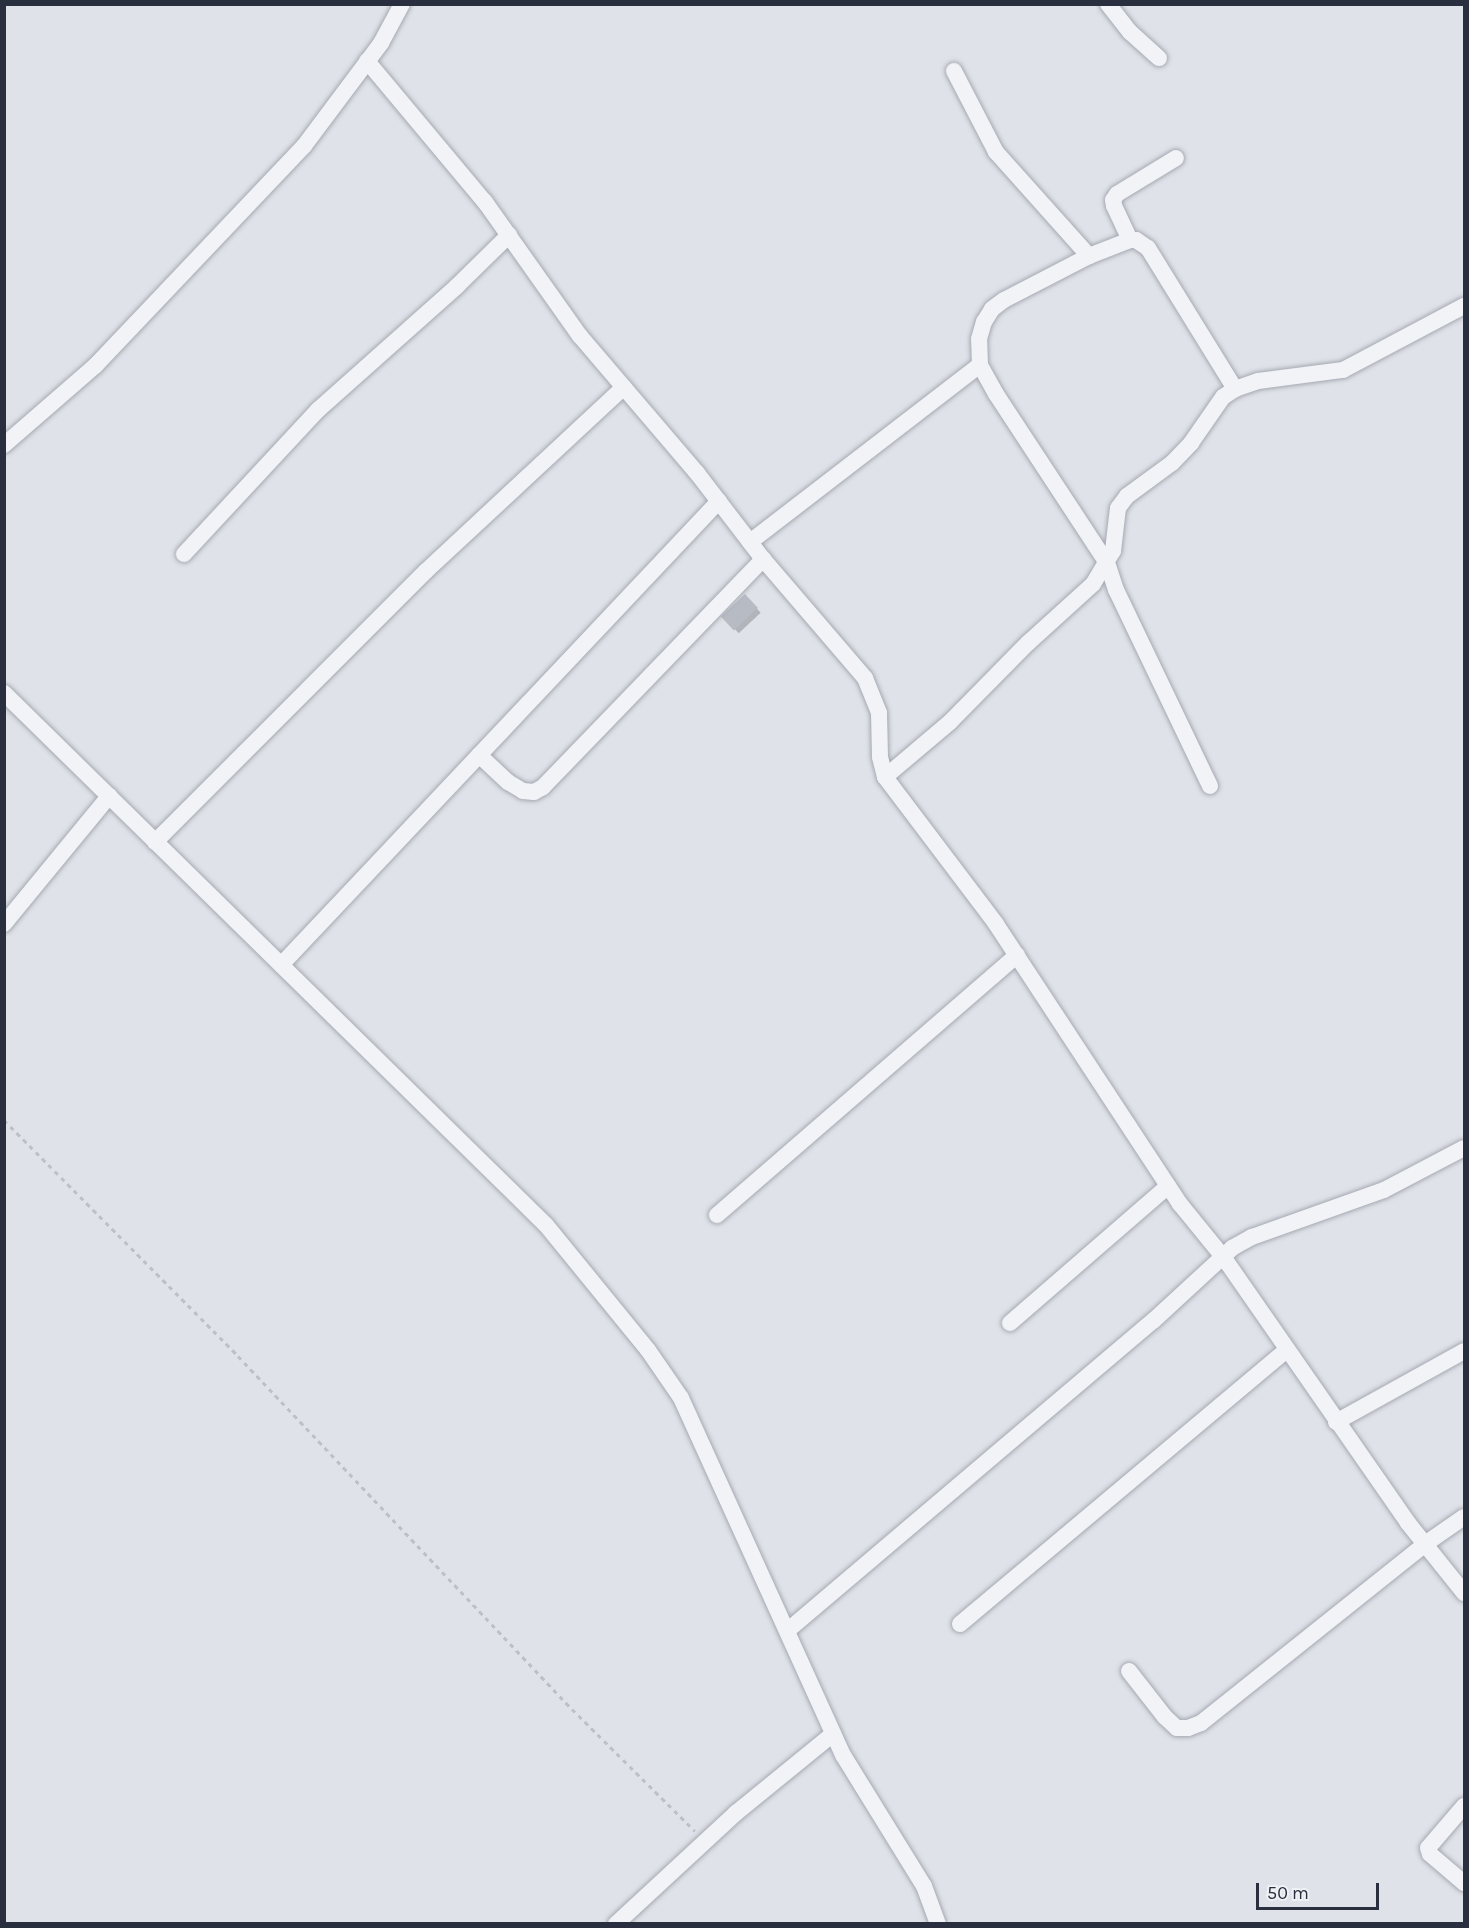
<!DOCTYPE html>
<html>
<head>
<meta charset="utf-8">
<style>
  body { margin:0 }
  #map { position:relative; width:1469px; height:1928px; overflow:hidden; background:#dfe2e8; font-family:Karla,sans-serif }
  div>[style] { position:absolute }
  .shadow>* { inset:0; background:#0003; transform-origin:0 0 }
  .building>* { inset:0; background:#b7bbc4; transform-origin:0 0 }
  .path>* { height:3px; margin-top:-1.5px; transform-origin:0; background:repeating-linear-gradient(90deg,#bec0c6 0 4.5px,transparent 0 9px) }
  .roads { filter:drop-shadow(0 0 2px #a5a9b2) drop-shadow(0 0 2px #a5a9b2) }
  .minor>* { height:16px; margin:-8px; padding:0 8px; transform-origin:8px; border-radius:8px; background:#f2f3f6 }
  span { translate:-50% -50%; white-space:nowrap; text-align:center; line-height:1.15; -webkit-text-stroke:4.5px #eff1f5; paint-order:stroke }
  .frame { position:absolute; inset:0; border:6px solid #292f3e; pointer-events:none }
  .scale { position:absolute; left:1256px; top:1883px; width:123px; height:27px; box-sizing:border-box; border:3px solid #292f3e; border-top:0; padding-left:8px; font-size:18px; line-height:21px; white-space:nowrap; color:#292f3e; -webkit-text-stroke:4px #eff1f5; paint-order:stroke }
</style>
</head>
<body>
<div id="map">
  <div class="shadow">
    <div style="left:745px;top:596px;width:23px;height:30px;rotate:47deg"></div>
  </div>
  <div class="building">
    <div style="left:745px;top:594px;width:19px;height:33px;rotate:47deg"></div>
  </div>
  <div class="path">
    <div style="left:4px;top:1120px;width:332px;rotate:45.2deg"></div>
    <div style="left:238px;top:1356px;width:486px;rotate:46.6deg"></div>
    <div style="left:572px;top:1709px;width:173px;rotate:44.8deg"></div>
  </div>
  <div class="roads">
    <div class="minor">
      <div style="left:1108px;top:4px;width:36px;rotate:52deg"></div>
      <div style="left:1130px;top:32px;width:39px;rotate:42deg"></div>
      <div style="left:367px;top:61px;width:184px;rotate:50.1deg"></div>
      <div style="left:485px;top:202px;width:164px;rotate:54.7deg"></div>
      <div style="left:580px;top:336px;width:180px;rotate:49.5deg"></div>
      <div style="left:697px;top:473px;width:108px;rotate:52.5deg"></div>
      <div style="left:763px;top:559px;width:157px;rotate:49.4deg"></div>
      <div style="left:865px;top:678px;width:38px;rotate:68deg"></div>
      <div style="left:879px;top:713px;width:44px;rotate:88.7deg"></div>
      <div style="left:880px;top:757px;width:21px;rotate:76deg"></div>
      <div style="left:885px;top:777px;width:184px;rotate:52.9deg"></div>
      <div style="left:996px;top:924px;width:335px;rotate:56.7deg"></div>
      <div style="left:1180px;top:1204px;width:70px;rotate:50.8deg"></div>
      <div style="left:1224px;top:1258px;width:323px;rotate:55.2deg"></div>
      <div style="left:1408px;top:1523px;width:90px;rotate:51.3deg"></div>
      <div style="left:954px;top:71px;width:91px;rotate:62.6deg"></div>
      <div style="left:996px;top:152px;width:140px;rotate:48.2deg"></div>
      <div style="left:1130px;top:240px;width:38px;rotate:-115deg"></div>
      <div style="left:1114px;top:206px;width:6px;rotate:-99deg"></div>
      <div style="left:1113px;top:200px;width:7px;rotate:-56deg"></div>
      <div style="left:1117px;top:194px;width:69px;rotate:-31.4deg"></div>
      <div style="left:4px;top:445px;width:122px;rotate:-41deg"></div>
      <div style="left:96px;top:365px;width:302px;rotate:-46.5deg"></div>
      <div style="left:304px;top:146px;width:129px;rotate:-53.2deg"></div>
      <div style="left:381px;top:43px;width:44px;rotate:-61.7deg"></div>
      <div style="left:750px;top:542px;width:290px;rotate:-37.6deg"></div>
      <div style="left:184px;top:554px;width:197px;rotate:-47.1deg"></div>
      <div style="left:318px;top:410px;width:186px;rotate:-41.7deg"></div>
      <div style="left:457px;top:286px;width:73px;rotate:-44.4deg"></div>
      <div style="left:4px;top:693px;width:759px;rotate:44.47deg"></div>
      <div style="left:546px;top:1225px;width:161px;rotate:50.8deg"></div>
      <div style="left:648px;top:1350px;width:58px;rotate:55.5deg"></div>
      <div style="left:681px;top:1398px;width:392px;rotate:65.6deg"></div>
      <div style="left:843px;top:1755px;width:154px;rotate:58.3deg"></div>
      <div style="left:924px;top:1886px;width:40px;rotate:69.8deg"></div>
      <div style="left:479px;top:755px;width:40px;rotate:43deg"></div>
      <div style="left:508px;top:782px;width:17px;rotate:31deg"></div>
      <div style="left:523px;top:791px;width:11px;rotate:5deg"></div>
      <div style="left:534px;top:792px;width:10px;rotate:-29deg"></div>
      <div style="left:543px;top:787px;width:317px;rotate:-46deg"></div>
      <div style="left:885px;top:777px;width:85px;rotate:-40.2deg"></div>
      <div style="left:950px;top:722px;width:111px;rotate:-45.4deg"></div>
      <div style="left:1028px;top:643px;width:88px;rotate:-42.2deg"></div>
      <div style="left:1093px;top:584px;width:39px;rotate:-59deg"></div>
      <div style="left:1113px;top:551px;width:43px;rotate:-83.4deg"></div>
      <div style="left:1118px;top:508px;width:15px;rotate:-53deg"></div>
      <div style="left:1127px;top:496px;width:56px;rotate:-36.3deg"></div>
      <div style="left:1172px;top:463px;width:28px;rotate:-46deg"></div>
      <div style="left:1191px;top:443px;width:56px;rotate:-55.2deg"></div>
      <div style="left:1223px;top:397px;width:14px;rotate:-34deg"></div>
      <div style="left:1235px;top:389px;width:24px;rotate:-19deg"></div>
      <div style="left:1258px;top:381px;width:86px;rotate:-7.4deg"></div>
      <div style="left:1343px;top:370px;width:137px;rotate:-27.9deg"></div>
      <div style="left:1210px;top:786px;width:217px;rotate:-115.6deg"></div>
      <div style="left:1116px;top:590px;width:28px;rotate:-108deg"></div>
      <div style="left:1107px;top:563px;width:202px;rotate:-123.3deg"></div>
      <div style="left:996px;top:394px;width:33px;rotate:-119deg"></div>
      <div style="left:980px;top:365px;width:26px;rotate:-92deg"></div>
      <div style="left:979px;top:339px;width:18px;rotate:-74deg"></div>
      <div style="left:984px;top:322px;width:15px;rotate:-58deg"></div>
      <div style="left:992px;top:309px;width:15px;rotate:-37deg"></div>
      <div style="left:1004px;top:300px;width:96px;rotate:-27.4deg"></div>
      <div style="left:1089px;top:256px;width:44px;rotate:-21.3deg"></div>
      <div style="left:1130px;top:240px;width:6px"></div>
      <div style="left:1136px;top:240px;width:14px;rotate:34deg"></div>
      <div style="left:1148px;top:248px;width:166px;rotate:58.3deg"></div>
      <div style="left:155px;top:842px;width:383px;rotate:-45deg"></div>
      <div style="left:426px;top:571px;width:270px;rotate:-42.9deg"></div>
      <div style="left:4px;top:924px;width:166px;rotate:-50.6deg"></div>
      <div style="left:281px;top:965px;width:638px;rotate:-46.65deg"></div>
      <div style="left:717px;top:1215px;width:397px;rotate:-40.9deg"></div>
      <div style="left:1010px;top:1323px;width:209px;rotate:-40.9deg"></div>
      <div style="left:1336px;top:1422px;width:146px;rotate:-29deg"></div>
      <div style="left:960px;top:1624px;width:426px;rotate:-40deg"></div>
      <div style="left:787px;top:1631px;width:480px;rotate:-40.3deg"></div>
      <div style="left:1153px;top:1321px;width:108px;rotate:-42.7deg"></div>
      <div style="left:1232px;top:1248px;width:23px;rotate:-29deg"></div>
      <div style="left:1252px;top:1237px;width:140px;rotate:-19.6deg"></div>
      <div style="left:1384px;top:1190px;width:90px;rotate:-27.7deg"></div>
      <div style="left:1129px;top:1671px;width:58px;rotate:52deg"></div>
      <div style="left:1165px;top:1717px;width:16px;rotate:43deg"></div>
      <div style="left:1177px;top:1728px;width:11px"></div>
      <div style="left:1188px;top:1728px;width:14px;rotate:-21deg"></div>
      <div style="left:1201px;top:1723px;width:287px;rotate:-38.6deg"></div>
      <div style="left:1425px;top:1544px;width:47px;rotate:-34.7deg"></div>
      <div style="left:1464px;top:1806px;width:55px;rotate:130.6deg"></div>
      <div style="left:1428px;top:1848px;width:6px;rotate:72deg"></div>
      <div style="left:1430px;top:1854px;width:45px;rotate:40.5deg"></div>
      <div style="left:616px;top:1924px;width:163px;rotate:-42.8deg"></div>
      <div style="left:736px;top:1813px;width:125px;rotate:-39.2deg"></div>
    </div>
  </div>
  <div class="frame"></div>
  <div class="scale">50 m</div>
</div>
</body>
</html>
